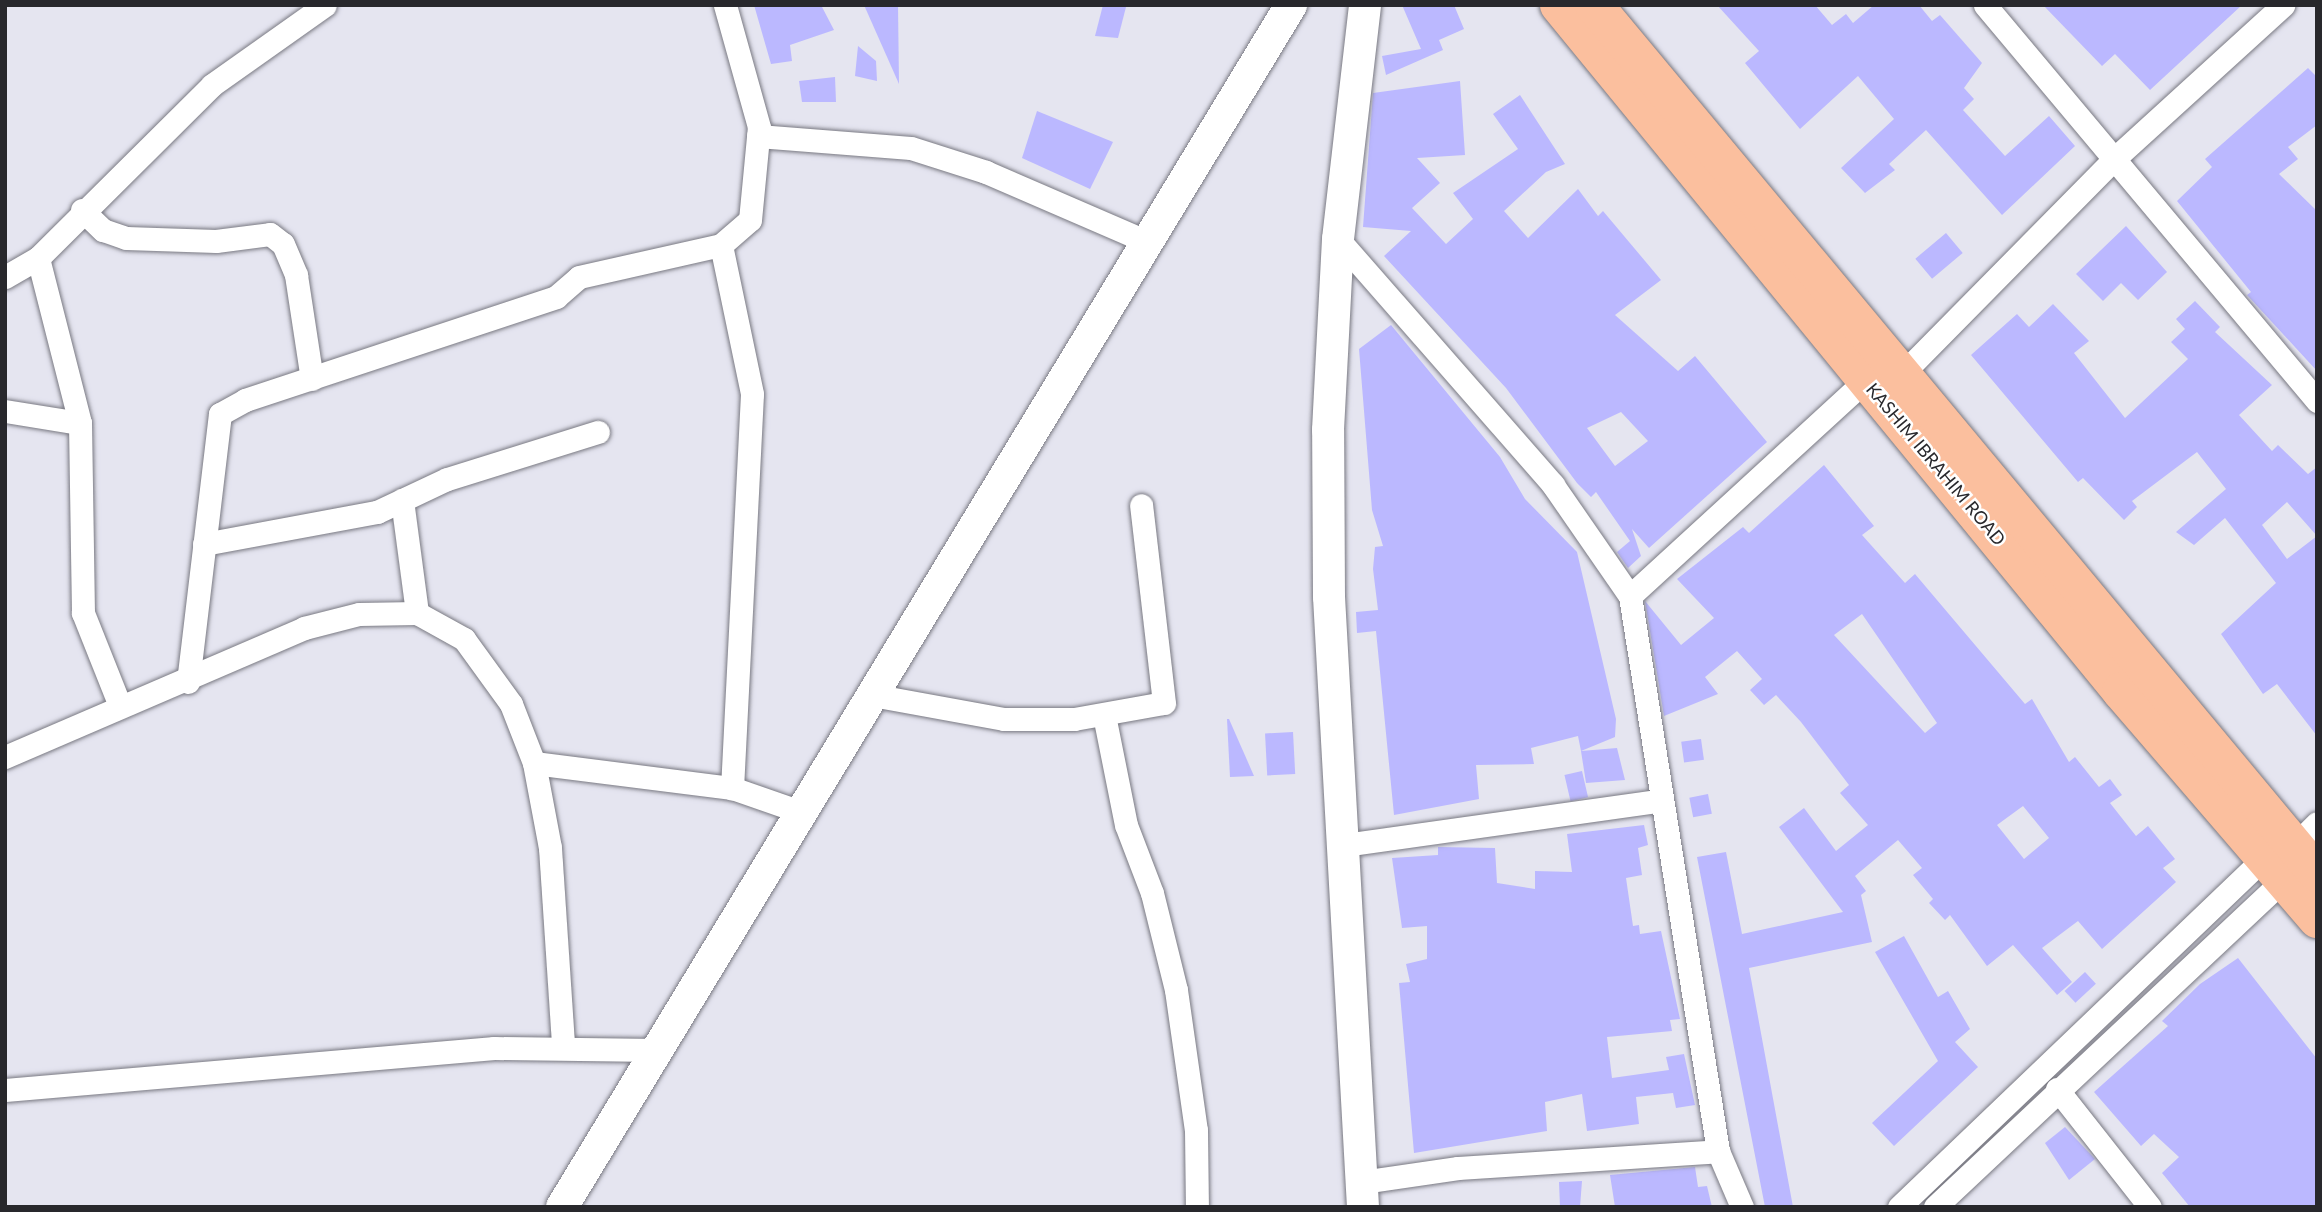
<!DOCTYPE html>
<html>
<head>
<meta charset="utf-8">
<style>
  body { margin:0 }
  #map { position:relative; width:2322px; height:1212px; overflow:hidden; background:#e5e5f0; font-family:Lato,sans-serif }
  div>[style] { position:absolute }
  .building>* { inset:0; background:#bbb8ff; transform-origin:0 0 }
  .roads { filter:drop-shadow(0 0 2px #797982) drop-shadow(0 0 2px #797982) }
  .street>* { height:23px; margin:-11.5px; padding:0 11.5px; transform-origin:11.5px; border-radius:11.5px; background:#fff }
  .secondary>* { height:32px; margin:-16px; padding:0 16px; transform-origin:16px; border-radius:16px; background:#fff }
  .highway>* { height:38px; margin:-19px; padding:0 19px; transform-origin:19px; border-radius:19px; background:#fbbf9e }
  span { translate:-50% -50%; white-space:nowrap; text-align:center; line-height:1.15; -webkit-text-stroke:5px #fff; paint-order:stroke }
  .street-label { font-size:18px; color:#28282c }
  .frame { position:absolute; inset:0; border:7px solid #28282c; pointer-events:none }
</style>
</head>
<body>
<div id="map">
  <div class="building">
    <div style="clip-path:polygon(754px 5px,821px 5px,834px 30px,790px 45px,792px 61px,771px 64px)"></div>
    <div style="clip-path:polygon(864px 5px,898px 5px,899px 84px)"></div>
    <div style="clip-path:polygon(1103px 5px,1126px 7px,1118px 38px,1095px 36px)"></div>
    <div style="clip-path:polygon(1402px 5px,1454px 5px,1464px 29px,1439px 40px,1443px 50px,1386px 75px,1382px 56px,1421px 49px)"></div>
    <div style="clip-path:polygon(1717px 5px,1815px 5px,1832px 25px,1846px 14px,1853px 23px,1874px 5px,1919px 5px,1932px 21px,1940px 15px,1982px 63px,1964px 88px,1974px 99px,1963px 110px,2005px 156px,2049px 116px,2075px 146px,2002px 215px,1926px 130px,1889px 164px,1895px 170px,1865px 193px,1841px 168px,1894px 119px,1858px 76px,1800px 129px,1745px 63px,1759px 51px)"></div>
    <div style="clip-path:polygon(2043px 5px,2242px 5px,2150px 90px,2115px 54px,2102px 66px)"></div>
    <div style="clip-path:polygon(858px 46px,876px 61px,877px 81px,855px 76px)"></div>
    <div style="clip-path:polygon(2308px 68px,2317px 77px,2317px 125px,2288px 147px,2298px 159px,2279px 174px,2317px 211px,2317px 371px,2247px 295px,2251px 292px,2177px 201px,2212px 167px,2205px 159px)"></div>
    <div style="clip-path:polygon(835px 77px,836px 102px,802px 102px,799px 81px)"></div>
    <div style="clip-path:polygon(evenodd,1460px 81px,1465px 155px,1417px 158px,1440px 183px,1412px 208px,1446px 244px,1473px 219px,1453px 193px,1518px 149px,1493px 114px,1520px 95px,1565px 164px,1546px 172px,1504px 211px,1528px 238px,1578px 189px,1598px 216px,1603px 211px,1661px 280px,1615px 315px,1678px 371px,1695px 356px,1767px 442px,1649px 548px,1632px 529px,1641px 556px,1628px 568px,1617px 552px,1630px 541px,1596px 492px,1591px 497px,1577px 483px,1506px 388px,1384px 256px,1411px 231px,1363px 227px,1373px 93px,1460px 81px,1621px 412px,1648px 441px,1615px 466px,1587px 428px,1621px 412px)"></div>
    <div style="clip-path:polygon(1037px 111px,1113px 142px,1090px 189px,1022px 158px)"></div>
    <div style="clip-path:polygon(2126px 226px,2167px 272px,2138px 300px,2121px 283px,2103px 301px,2076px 274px)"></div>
    <div style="left:1946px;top:233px;width:26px;height:40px;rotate:50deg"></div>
    <div style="clip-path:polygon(2195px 301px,2220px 327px,2215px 332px,2272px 385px,2239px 415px,2272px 451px,2278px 445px,2308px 474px,2317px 467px,2317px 536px,2287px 502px,2262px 525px,2287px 559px,2317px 536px,2317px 736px,2277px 684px,2263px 694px,2221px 634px,2276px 583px,2225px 518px,2194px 545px,2176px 532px,2226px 489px,2197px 452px,2132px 501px,2137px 507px,2124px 520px,2083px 478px,2078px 482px,1971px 355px,2017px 314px,2029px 327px,2053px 304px,2089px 341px,2074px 353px,2125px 418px,2188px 359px,2171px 342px,2185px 329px,2176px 319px)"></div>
    <div style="clip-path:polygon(1391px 325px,1500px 457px,1525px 499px,1577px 552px,1616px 719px,1615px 737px,1581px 751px,1578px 736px,1531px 748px,1534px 764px,1476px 765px,1479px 799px,1394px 815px,1376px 631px,1357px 633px,1356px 612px,1378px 610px,1373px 569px,1375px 547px,1383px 546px,1372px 510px,1359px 349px)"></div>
    <div style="clip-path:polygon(evenodd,1824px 465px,1874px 526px,1862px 535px,1905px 583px,1915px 574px,2025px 704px,2032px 699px,2069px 762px,2075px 757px,2099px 787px,2110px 779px,2122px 795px,2110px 803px,2136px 836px,2148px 826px,2175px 859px,2163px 868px,2176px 882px,2102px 949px,2078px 921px,2042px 948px,2072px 982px,2057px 995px,2013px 945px,1987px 966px,1950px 915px,1945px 920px,1929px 903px,1933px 899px,1913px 875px,1922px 868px,1898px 840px,1855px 876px,1866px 891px,1861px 895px,1872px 942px,1749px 968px,1793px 1207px,1765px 1207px,1697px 857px,1726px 852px,1742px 934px,1843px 912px,1779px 827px,1804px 808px,1836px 851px,1868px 825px,1840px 793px,1849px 785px,1801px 722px,1776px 695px,1764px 705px,1750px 690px,1762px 679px,1737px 651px,1705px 677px,1718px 694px,1664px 716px,1645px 601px,1681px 645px,1714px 618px,1677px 579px,1743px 527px,1749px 533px,1824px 465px,1862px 614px,1937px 723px,1925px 733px,1834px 635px,1862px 614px,1824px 465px,2023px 806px,2049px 838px,2024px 859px,1997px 825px,2023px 806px)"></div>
    <div style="clip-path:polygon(1227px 719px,1229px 719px,1254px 776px,1230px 777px)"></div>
    <div style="left:1293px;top:732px;width:42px;height:28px;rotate:87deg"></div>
    <div style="left:1701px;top:739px;width:21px;height:20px;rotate:82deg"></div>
    <div style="clip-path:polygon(1617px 748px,1625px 780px,1586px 783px,1581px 751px)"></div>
    <div style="left:1582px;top:771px;width:27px;height:18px;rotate:77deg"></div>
    <div style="left:1708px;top:794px;width:20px;height:19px;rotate:79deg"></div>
    <div style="clip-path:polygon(1644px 825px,1648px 845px,1638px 848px,1642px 875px,1626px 878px,1633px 926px,1639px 925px,1640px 934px,1661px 931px,1680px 1019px,1670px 1020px,1672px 1031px,1607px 1037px,1612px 1078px,1669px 1070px,1666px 1057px,1684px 1054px,1695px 1105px,1676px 1108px,1673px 1093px,1636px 1097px,1639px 1124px,1587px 1131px,1582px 1094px,1545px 1102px,1547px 1131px,1414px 1153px,1399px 983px,1410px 982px,1406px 964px,1427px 959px,1427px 926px,1402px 928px,1392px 858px,1438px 855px,1438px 847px,1495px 848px,1497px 883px,1535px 889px,1535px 871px,1572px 872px,1567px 834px)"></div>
    <div style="clip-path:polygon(1904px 936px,1938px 997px,1948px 991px,1970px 1029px,1955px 1042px,1978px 1067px,1894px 1146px,1872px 1123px,1938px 1061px,1875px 952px)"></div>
    <div style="clip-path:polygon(2238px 958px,2317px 1059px,2317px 1207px,2190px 1207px,2162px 1173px,2179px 1157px,2154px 1134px,2141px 1146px,2094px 1092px,2168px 1026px,2162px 1021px,2200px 984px)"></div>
    <div style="left:2085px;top:972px;width:16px;height:28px;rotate:47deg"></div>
    <div style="clip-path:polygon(2065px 1127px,2095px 1159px,2069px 1180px,2045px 1143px)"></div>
    <div style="clip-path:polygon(1695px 1167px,1698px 1187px,1707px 1186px,1712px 1207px,1615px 1207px,1610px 1175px)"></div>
    <div style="clip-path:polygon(1582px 1181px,1580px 1207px,1560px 1207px,1559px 1182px)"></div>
  </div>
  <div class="roads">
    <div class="street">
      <div style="left:1985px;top:5px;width:517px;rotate:50.02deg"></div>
      <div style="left:758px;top:136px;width:153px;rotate:4.5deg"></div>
      <div style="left:911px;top:148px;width:79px;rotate:17.7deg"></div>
      <div style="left:986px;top:172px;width:176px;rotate:23.4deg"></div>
      <div style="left:82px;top:210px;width:29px;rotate:44deg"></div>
      <div style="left:103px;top:230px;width:24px;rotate:19deg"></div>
      <div style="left:126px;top:238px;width:90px;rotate:1.9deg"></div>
      <div style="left:216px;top:241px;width:54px;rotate:-7.4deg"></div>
      <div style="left:270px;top:234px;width:16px;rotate:38deg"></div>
      <div style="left:283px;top:244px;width:34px;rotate:67deg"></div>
      <div style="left:296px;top:275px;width:105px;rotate:81.3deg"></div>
      <div style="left:1338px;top:239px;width:327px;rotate:48.8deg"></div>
      <div style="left:1553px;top:485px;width:135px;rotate:55.3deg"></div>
      <div style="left:1630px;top:596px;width:562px;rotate:80.99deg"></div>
      <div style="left:1718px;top:1151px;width:61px;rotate:66.8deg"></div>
      <div style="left:721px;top:245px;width:152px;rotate:78.2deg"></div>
      <div style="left:752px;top:394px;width:395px;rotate:92.9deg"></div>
      <div style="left:38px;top:258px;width:170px;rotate:75.7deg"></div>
      <div style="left:80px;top:423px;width:190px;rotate:89.1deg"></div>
      <div style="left:83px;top:613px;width:100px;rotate:68.3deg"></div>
      <div style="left:5px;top:277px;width:38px;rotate:-30deg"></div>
      <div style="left:38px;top:258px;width:245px;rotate:-44.8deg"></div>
      <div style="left:212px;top:85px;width:138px;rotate:-35.3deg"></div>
      <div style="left:1901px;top:375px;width:303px;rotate:-45.4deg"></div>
      <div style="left:2114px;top:159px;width:229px;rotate:-42.3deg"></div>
      <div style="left:5px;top:411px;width:76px;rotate:9.1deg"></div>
      <div style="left:402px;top:500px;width:114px;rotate:82.4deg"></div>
      <div style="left:204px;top:544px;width:176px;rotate:-10.5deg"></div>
      <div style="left:377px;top:512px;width:77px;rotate:-25.2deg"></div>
      <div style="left:447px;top:479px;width:158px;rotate:-17.3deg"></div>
      <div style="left:1630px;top:596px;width:320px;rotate:-42.5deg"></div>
      <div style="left:188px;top:682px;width:270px;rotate:-83.2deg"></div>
      <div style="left:220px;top:414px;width:29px;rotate:-29deg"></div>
      <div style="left:245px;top:400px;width:328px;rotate:-18.3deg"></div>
      <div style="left:556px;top:297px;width:30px;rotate:-41deg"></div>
      <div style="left:579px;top:277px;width:146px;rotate:-12.7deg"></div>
      <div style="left:721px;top:245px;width:38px;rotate:-41deg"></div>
      <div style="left:750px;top:220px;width:93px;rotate:-84.5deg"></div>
      <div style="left:759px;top:127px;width:127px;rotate:-105.6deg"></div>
      <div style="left:872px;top:695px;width:134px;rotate:10.3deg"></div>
      <div style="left:1004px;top:719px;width:70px"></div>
      <div style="left:1074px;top:719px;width:91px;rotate:-10.1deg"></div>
      <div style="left:1164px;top:703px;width:199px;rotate:-96.6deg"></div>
      <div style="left:1104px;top:715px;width:112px;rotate:78.7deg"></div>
      <div style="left:1126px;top:825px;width:73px;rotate:69.1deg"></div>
      <div style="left:1152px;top:893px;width:100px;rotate:76.1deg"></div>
      <div style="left:1176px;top:990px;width:141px;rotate:81.9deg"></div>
      <div style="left:1196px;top:1130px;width:77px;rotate:89.3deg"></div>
      <div style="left:5px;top:757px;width:326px;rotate:-23.3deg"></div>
      <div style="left:304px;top:628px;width:57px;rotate:-14.3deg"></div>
      <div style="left:359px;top:614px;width:58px;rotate:-1deg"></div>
      <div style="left:417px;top:613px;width:54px;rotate:29deg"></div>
      <div style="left:464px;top:639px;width:80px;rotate:54.1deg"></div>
      <div style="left:511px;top:704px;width:63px;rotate:68.7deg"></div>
      <div style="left:534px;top:763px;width:86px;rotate:79.3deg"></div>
      <div style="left:550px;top:848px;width:198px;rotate:86.2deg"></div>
      <div style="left:534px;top:763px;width:200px;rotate:7.2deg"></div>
      <div style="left:732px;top:788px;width:73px;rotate:19.2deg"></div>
      <div style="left:1344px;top:845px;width:318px;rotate:-8deg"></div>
      <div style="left:2287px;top:853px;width:42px;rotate:-45deg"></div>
      <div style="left:2057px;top:1089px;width:150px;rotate:51.8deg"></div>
      <div style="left:5px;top:1090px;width:491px;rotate:-4.9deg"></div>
      <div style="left:494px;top:1048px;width:163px;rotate:0.7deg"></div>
      <div style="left:1362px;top:1182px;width:97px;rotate:-8.3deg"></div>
      <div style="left:1458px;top:1168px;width:261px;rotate:-3.7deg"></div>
      <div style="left:1899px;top:1207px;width:506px;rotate:-43.72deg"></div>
      <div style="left:1935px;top:1207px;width:479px;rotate:-43.2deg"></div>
    </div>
    <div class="secondary">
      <div style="left:562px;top:1207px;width:1406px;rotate:-58.76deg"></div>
      <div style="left:1363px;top:1207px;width:611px;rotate:-93.19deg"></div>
      <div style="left:1329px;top:597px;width:167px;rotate:-90.3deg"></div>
      <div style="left:1328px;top:430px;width:191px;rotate:-87deg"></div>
      <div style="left:1338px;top:239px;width:236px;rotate:-83.4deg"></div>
    </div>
    <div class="highway">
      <div style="left:1559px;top:5px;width:887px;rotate:50.67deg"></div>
      <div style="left:2121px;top:691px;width:301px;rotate:49.3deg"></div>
      <div style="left:1594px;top:5px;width:1130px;rotate:50.21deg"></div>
    </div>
  </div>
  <div class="street-label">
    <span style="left:1936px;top:464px;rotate:50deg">KASHIM IBRAHIM ROAD</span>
  </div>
  <div class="frame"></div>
</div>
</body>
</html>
